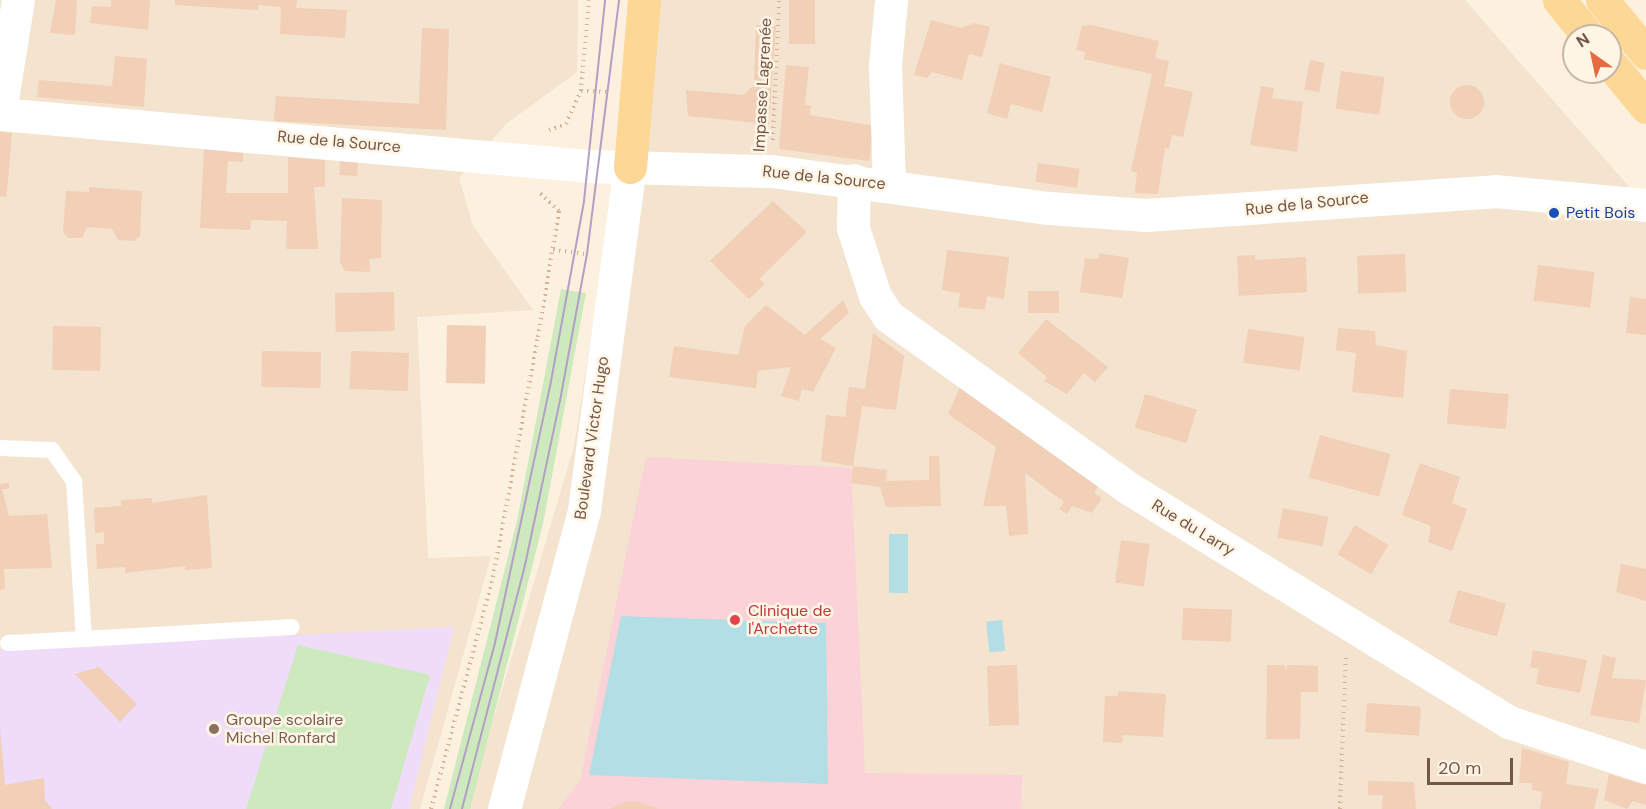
<!DOCTYPE html>
<html>
<head>
<meta charset="utf-8">
<style>
  body { margin:0 }
  #map { position:relative; width:1646px; height:809px; overflow:hidden; background:#fcf1df; font-family:"DM Sans",sans-serif }
  div>[style] { position:absolute }
  .residential>* { inset:0; background:#f4e3ce }
  .education>* { inset:0; background:#eedcf8 }
  .medical>* { inset:0; background:#fad2d7 }
  .green>* { inset:0; background:#cfe9be }
  .water>* { inset:0; background:#b4dee5; transform-origin:0 0 }
  .building>* { inset:0; background:#f2cfb7; transform-origin:0 0 }
  .round { border-radius:50% }
  .path>* { height:4px; margin-top:-2px; transform-origin:0; background:repeating-linear-gradient(90deg,#d6b29a 0 1.5px,transparent 0 6px) }
  .service>* { height:16px; margin:-8px; padding:0 8px; transform-origin:8px; border-radius:8px; background:#fff }
  .minor>* { height:33px; margin:-16.5px; padding:0 16.5px; transform-origin:16.5px; border-radius:16.5px; background:#fff }
  .secondary>* { height:33px; margin:-16.5px; padding:0 16.5px; transform-origin:16.5px; border-radius:16.5px; background:#fff }
  .primary>* { height:33px; margin:-16.5px; padding:0 16.5px; transform-origin:16.5px; border-radius:16.5px; background:#fcd796 }
  .tram>* { height:1.5px; margin:-0.75px; padding:0 0.75px; transform-origin:0.75px; border-radius:0.75px; background:#b49fc4 }
  .dots>* { width:16px; height:16px; translate:-50% -50%; box-sizing:border-box; border:3px solid #fff5e5; border-radius:50% }
  span { translate:-50% -50%; white-space:nowrap; text-align:center; line-height:1.15; -webkit-text-stroke:5px #fff5e5; paint-order:stroke }
  .street-label { font-size:16px; color:#725747 }
  .transit-label { font-size:16px; color:#164399 }
  .left { translate:0 -50%; text-align:left }
  .health-label { font-size:16px; color:#be3a42 }
  .education-label { font-size:16px; color:#785e54 }
  .north { position:absolute; left:1562px; top:24px; width:60px; height:60px; box-sizing:border-box; background:#fff5e5; border:2px solid #c7b6a6; border-radius:50%; rotate:327deg; font-size:16px; font-weight:700; line-height:24px; text-align:center; color:#725747 }
  .north::after { content:''; display:block; margin:auto; width:21px; height:27px; background:#e86942; clip-path:polygon(50% 0,100% 100%,50% 72%,0 100%) }
  .scale { position:absolute; left:1427px; top:758px; width:86px; height:27px; box-sizing:border-box; border:3px solid #725747; border-top:0; padding-left:8px; font-size:18px; line-height:21px; white-space:nowrap; color:#725747; -webkit-text-stroke:4px #fff5e5; paint-order:stroke }
</style>
</head>
<body>
<div id="map">
  <div class="residential">
    <div style="clip-path:polygon(0 0,578px 0,577px 72px,506px 124px,459px 178px,473px 226px,533px 310px,417px 317px,428px 558px,491px 556px,420px 809px,0 809px)"></div>
    <div style="clip-path:polygon(628px 0,1465px 0,1646px 206px,1646px 809px,467px 809px,574px 446px,614px 189px)"></div>
  </div>
  <div class="education">
    <div style="clip-path:polygon(454px 627px,409px 809px,0 809px,0 650px)"></div>
  </div>
  <div class="medical">
    <div style="clip-path:polygon(646px 457px,851px 468px,865px 773px,1022px 775px,1021px 809px,558px 809px,580px 781px)"></div>
  </div>
  <div class="green">
    <div style="clip-path:polygon(561px 289px,586px 293px,543px 524px,470px 809px,444px 809px,517px 521px)"></div>
    <div style="clip-path:polygon(298px 645px,430px 675px,391px 809px,246px 809px)"></div>
  </div>
  <div class="water">
    <div style="left:908px;top:534px;width:59px;height:19px;rotate:90deg"></div>
    <div style="clip-path:polygon(621px 616px,826px 623px,828px 784px,589px 775px)"></div>
    <div style="left:1002px;top:620px;width:31px;height:16px;rotate:84deg"></div>
  </div>
  <div class="building">
    <div style="clip-path:polygon(56px 0,77px 0,75px 35px,50px 33px)"></div>
    <div style="clip-path:polygon(111px 0,150px 0,148px 30px,90px 23px,92px 6px,111px 7px)"></div>
    <div style="clip-path:polygon(175px 0,297px 0,296px 8px,347px 10px,345px 38px,280px 34px,281px 7px,258px 5px,258px 10px,175px 5px)"></div>
    <div style="left:789px;top:0;width:26px;height:44px"></div>
    <div style="clip-path:polygon(931px 20px,962px 28px,974px 23px,990px 27px,982px 57px,969px 54px,962px 80px,932px 72px,927px 78px,914px 75px)"></div>
    <div style="clip-path:polygon(756px 25px,776px 26px,769px 124px,688px 116px,686px 90px,744px 95px,754px 85px)"></div>
    <div style="clip-path:polygon(1091px 25px,1159px 41px,1155px 58px,1169px 61px,1164px 86px,1193px 92px,1183px 137px,1172px 135px,1169px 149px,1165px 148px,1158px 194px,1135px 193px,1137px 173px,1131px 171px,1152px 74px,1084px 59px,1085px 52px,1076px 50px,1082px 26px)"></div>
    <div style="clip-path:polygon(422px 28px,449px 29px,446px 130px,274px 121px,276px 96px,419px 104px)"></div>
    <div style="clip-path:polygon(115px 56px,147px 59px,144px 107px,37px 97px,39px 80px,112px 86px)"></div>
    <div style="left:1310px;top:60px;width:15px;height:30px;rotate:11deg"></div>
    <div style="clip-path:polygon(1000px 63px,1051px 77px,1042px 112px,1011px 104px,1007px 119px,987px 113px)"></div>
    <div style="clip-path:polygon(786px 65px,809px 67px,805px 105px,811px 106px,810px 115px,874px 126px,869px 161px,779px 149px)"></div>
    <div style="left:1341px;top:71px;width:44px;height:38px;rotate:8deg"></div>
    <div class="round" style="left:1450px;top:85px;width:34px;height:34px"></div>
    <div style="clip-path:polygon(1261px 86px,1274px 88px,1272px 98px,1303px 102px,1297px 152px,1250px 145px)"></div>
    <div style="left:0;top:132px;width:12px;height:64px;rotate:5deg"></div>
    <div style="clip-path:polygon(204px 149px,243px 153px,243px 162px,228px 161px,226px 193px,288px 193px,288px 157px,325px 160px,325px 187px,314px 187px,318px 249px,286px 249px,287px 221px,251px 220px,250px 230px,200px 228px)"></div>
    <div style="left:340px;top:161px;width:18px;height:14px;rotate:3deg"></div>
    <div style="left:1038px;top:163px;width:42px;height:19px;rotate:8deg"></div>
    <div style="clip-path:polygon(89px 187px,142px 191px,140px 236px,134px 241px,118px 240px,112px 229px,87px 227px,82px 238px,68px 238px,63px 232px,66px 191px,89px 192px)"></div>
    <div style="clip-path:polygon(342px 198px,382px 200px,381px 258px,369px 259px,370px 272px,345px 271px,340px 262px)"></div>
    <div style="clip-path:polygon(773px 201px,807px 232px,759px 279px,765px 284px,749px 299px,710px 261px)"></div>
    <div style="clip-path:polygon(947px 250px,1009px 257px,1004px 299px,987px 296px,985px 310px,958px 307px,960px 293px,942px 290px)"></div>
    <div style="clip-path:polygon(1099px 253px,1129px 258px,1122px 298px,1080px 292px,1085px 258px,1098px 259px)"></div>
    <div style="left:1405px;top:254px;width:38px;height:48px;rotate:88deg"></div>
    <div style="clip-path:polygon(1255px 255px,1255px 260px,1306px 257px,1307px 292px,1239px 296px,1237px 256px)"></div>
    <div style="left:1538px;top:265px;width:57px;height:36px;rotate:7deg"></div>
    <div style="left:1028px;top:291px;width:31px;height:22px"></div>
    <div style="left:394px;top:292px;width:39px;height:59px;rotate:89deg"></div>
    <div style="clip-path:polygon(1630px 297px,1646px 299px,1646px 335px,1626px 333px)"></div>
    <div style="clip-path:polygon(843px 300px,849px 313px,820px 339px,836px 348px,813px 392px,802px 389px,799px 401px,781px 396px,791px 367px,758px 371px,756px 388px,669px 377px,674px 346px,738px 355px,745px 326px,766px 305px,805px 335px)"></div>
    <div style="clip-path:polygon(1046px 319px,1108px 367px,1095px 382px,1084px 373px,1067px 394px,1044px 381px,1047px 377px,1018px 353px)"></div>
    <div style="left:447px;top:325px;width:39px;height:58px;rotate:1deg"></div>
    <div style="left:53px;top:326px;width:48px;height:44px;rotate:1deg"></div>
    <div style="clip-path:polygon(1338px 328px,1375px 331px,1376px 345px,1407px 351px,1403px 398px,1352px 392px,1356px 353px,1336px 350px)"></div>
    <div style="left:1248px;top:329px;width:57px;height:34px;rotate:8deg"></div>
    <div style="clip-path:polygon(873px 333px,904px 356px,896px 410px,862px 406px,853px 466px,821px 461px,826px 415px,845px 417px,849px 387px,865px 389px)"></div>
    <div style="left:262px;top:351px;width:59px;height:36px;rotate:1deg"></div>
    <div style="left:351px;top:351px;width:58px;height:38px;rotate:2deg"></div>
    <div style="clip-path:polygon(960px 387px,1099px 485px,1094px 493px,1102px 498px,1092px 513px,1072px 506px,1067px 514px,1059px 509px,1064px 502px,1025px 473px,1028px 534px,1009px 536px,1006px 506px,983px 506px,996px 447px,948px 414px)"></div>
    <div style="left:1450px;top:389px;width:59px;height:35px;rotate:5deg"></div>
    <div style="left:1145px;top:394px;width:54px;height:35px;rotate:17deg"></div>
    <div style="left:1320px;top:435px;width:73px;height:44px;rotate:15deg"></div>
    <div style="clip-path:polygon(929px 456px,939px 456px,941px 506px,886px 507px,880px 487px,851px 483px,853px 466px,887px 470px,886px 481px,929px 480px)"></div>
    <div style="clip-path:polygon(1420px 463px,1460px 477px,1452px 503px,1467px 509px,1452px 551px,1428px 542px,1431px 526px,1402px 515px)"></div>
    <div style="clip-path:polygon(9px 483px,9px 489px,2px 489px,9px 516px,47px 514px,52px 568px,4px 569px,5px 589px,0 590px,0 484px)"></div>
    <div style="clip-path:polygon(207px 495px,212px 568px,185px 570px,185px 566px,125px 573px,125px 567px,97px 569px,96px 544px,104px 544px,104px 532px,95px 533px,94px 508px,121px 506px,121px 500px,152px 498px,152px 503px)"></div>
    <div style="left:1283px;top:508px;width:46px;height:30px;rotate:11deg"></div>
    <div style="left:1355px;top:525px;width:39px;height:34px;rotate:31deg"></div>
    <div style="left:1121px;top:540px;width:29px;height:43px;rotate:8deg"></div>
    <div style="clip-path:polygon(1621px 564px,1646px 569px,1646px 601px,1616px 592px)"></div>
    <div style="left:1458px;top:590px;width:50px;height:34px;rotate:16deg"></div>
    <div style="left:1183px;top:608px;width:49px;height:32px;rotate:2deg"></div>
    <div style="clip-path:polygon(1533px 650px,1587px 660px,1580px 693px,1536px 684px,1539px 669px,1530px 667px)"></div>
    <div style="clip-path:polygon(1603px 655px,1616px 658px,1612px 678px,1646px 680px,1639px 723px,1590px 715px)"></div>
    <div style="left:1017px;top:665px;width:60px;height:30px;rotate:88deg"></div>
    <div style="clip-path:polygon(1267px 665px,1284px 665px,1287px 671px,1287px 665px,1318px 666px,1318px 692px,1301px 692px,1300px 739px,1266px 739px)"></div>
    <div style="clip-path:polygon(99px 667px,137px 704px,120px 722px,75px 674px)"></div>
    <div style="clip-path:polygon(1118px 691px,1166px 694px,1163px 737px,1123px 735px,1122px 743px,1103px 742px,1105px 696px,1118px 696px)"></div>
    <div style="left:1367px;top:703px;width:54px;height:29px;rotate:4deg"></div>
    <div style="clip-path:polygon(0 728px,5px 785px,44px 778px,45px 800px,52px 809px,0 809px)"></div>
    <div style="clip-path:polygon(1522px 748px,1569px 762px,1566px 784px,1599px 789px,1594px 809px,1540px 809px,1542px 792px,1532px 790px,1532px 783px,1519px 783px)"></div>
    <div style="clip-path:polygon(1609px 774px,1646px 785px,1646px 805px,1633px 801px,1627px 809px,1604px 800px)"></div>
    <div style="clip-path:polygon(1368px 781px,1414px 782px,1416px 809px,1382px 809px,1383px 795px,1368px 795px)"></div>
    <div style="clip-path:polygon(637px 801px,658px 809px,610px 809px,624px 802px)"></div>
  </div>
  <div class="path">
    <div style="left:581px;top:91px;width:26px;rotate:2deg"></div>
    <div style="left:549px;top:130px;width:18px;rotate:-19deg"></div>
    <div style="left:566px;top:124px;width:36px;rotate:-66deg"></div>
    <div style="left:581px;top:91px;width:91px;rotate:-85deg"></div>
    <div style="left:773px;top:140px;width:140px;rotate:-87.5deg"></div>
    <div style="left:553px;top:250px;width:34px;rotate:7deg"></div>
    <div style="left:431px;top:809px;width:240px;rotate:-75deg"></div>
    <div style="left:493px;top:577px;width:244px;rotate:-79.4deg"></div>
    <div style="left:538px;top:337px;width:128px;rotate:-80.5deg"></div>
    <div style="left:559px;top:211px;width:26px;rotate:-137deg"></div>
    <div style="left:1340px;top:809px;width:153px;rotate:-87.8deg"></div>
  </div>
  <div class="service">
    <div style="left:0;top:448px;width:52px;rotate:2.2deg"></div>
    <div style="left:52px;top:450px;width:38px;rotate:55deg"></div>
    <div style="left:74px;top:481px;width:158px;rotate:86.4deg"></div>
    <div style="left:84px;top:639px;width:208px;rotate:-3.3deg"></div>
    <div style="left:8px;top:643px;width:76px;rotate:-3deg"></div>
  </div>
  <div class="minor">
    <div style="left:0;top:111px;width:112px;rotate:-80.8deg"></div>
    <div style="left:854px;top:180px;width:48px;rotate:91.2deg"></div>
    <div style="left:853px;top:228px;width:71px;rotate:72.1deg"></div>
    <div style="left:875px;top:296px;width:24px;rotate:57deg"></div>
    <div style="left:888px;top:316px;width:297px;rotate:35.6deg"></div>
    <div style="left:1130px;top:489px;width:445px;rotate:31.6deg"></div>
    <div style="left:1509px;top:722px;width:144px;rotate:18.2deg"></div>
    <div style="left:889px;top:185px;width:120px;rotate:-91.9deg"></div>
    <div style="left:885px;top:65px;width:65px;rotate:-84.7deg"></div>
  </div>
  <div class="secondary">
    <div style="left:0;top:114px;width:590px;rotate:5.05deg"></div>
    <div style="left:588px;top:166px;width:183px;rotate:1.6deg"></div>
    <div style="left:771px;top:171px;width:280px;rotate:7.6deg"></div>
    <div style="left:1049px;top:208px;width:97px;rotate:4.1deg"></div>
    <div style="left:1146px;top:215px;width:350px;rotate:-3.9deg"></div>
    <div style="left:1495px;top:191px;width:152px;rotate:5.3deg"></div>
    <div style="left:504px;top:809px;width:310px;rotate:-75deg"></div>
    <div style="left:584px;top:510px;width:346px;rotate:-82.4deg"></div>
  </div>
  <div class="primary">
    <div style="left:1559px;top:0;width:46px;rotate:51.1deg"></div>
    <div style="left:1602px;top:0;width:69px;rotate:50.3deg"></div>
    <div style="left:1610px;top:63px;width:57px;rotate:50.7deg"></div>
    <div style="left:630px;top:167px;width:168px;rotate:-85.2deg"></div>
  </div>
  <div class="tram">
    <div style="left:450px;top:809px;width:172px;rotate:-74.8deg"></div>
    <div style="left:495px;top:643px;width:262px;rotate:-77.9deg"></div>
    <div style="left:550px;top:387px;width:189px;rotate:-79.6deg"></div>
    <div style="left:584px;top:201px;width:202px;rotate:-84deg"></div>
    <div style="left:462px;top:809px;width:247px;rotate:-75.5deg"></div>
    <div style="left:524px;top:570px;width:173px;rotate:-78deg"></div>
    <div style="left:560px;top:401px;width:149px;rotate:-79.6deg"></div>
    <div style="left:587px;top:254px;width:256px;rotate:-82.8deg"></div>
  </div>
  <div class="dots">
    <div style="left:1554px;top:213px;background:#1a4fb4"></div>
    <div style="left:735px;top:620px;background:#e0444e"></div>
    <div style="left:214px;top:729px;background:#8d6e63"></div>
  </div>
  <div class="street-label">
    <span style="left:763px;top:85px;rotate:-87deg">Impasse Lagrenée</span>
    <span style="left:339px;top:142px;rotate:5deg">Rue de la Source</span>
    <span style="left:824px;top:178px;rotate:6deg">Rue de la Source</span>
    <span style="left:1307px;top:204px;rotate:-6deg">Rue de la Source</span>
    <span style="left:592px;top:438px;rotate:-82deg">Boulevard Victor Hugo</span>
    <span style="left:1193px;top:528px;rotate:31deg">Rue du Larry</span>
  </div>
  <div class="transit-label">
    <span class="left" style="left:1566px;top:213px">Petit Bois</span>
  </div>
  <div class="health-label">
    <span class="left" style="left:748px;top:620px">Clinique de<br>l'Archette</span>
  </div>
  <div class="education-label">
    <span class="left" style="left:226px;top:729px">Groupe scolaire<br>Michel Ronfard</span>
  </div>
  <div class="north">N</div>
  <div class="scale">20 m</div>
</div>
</body>
</html>
